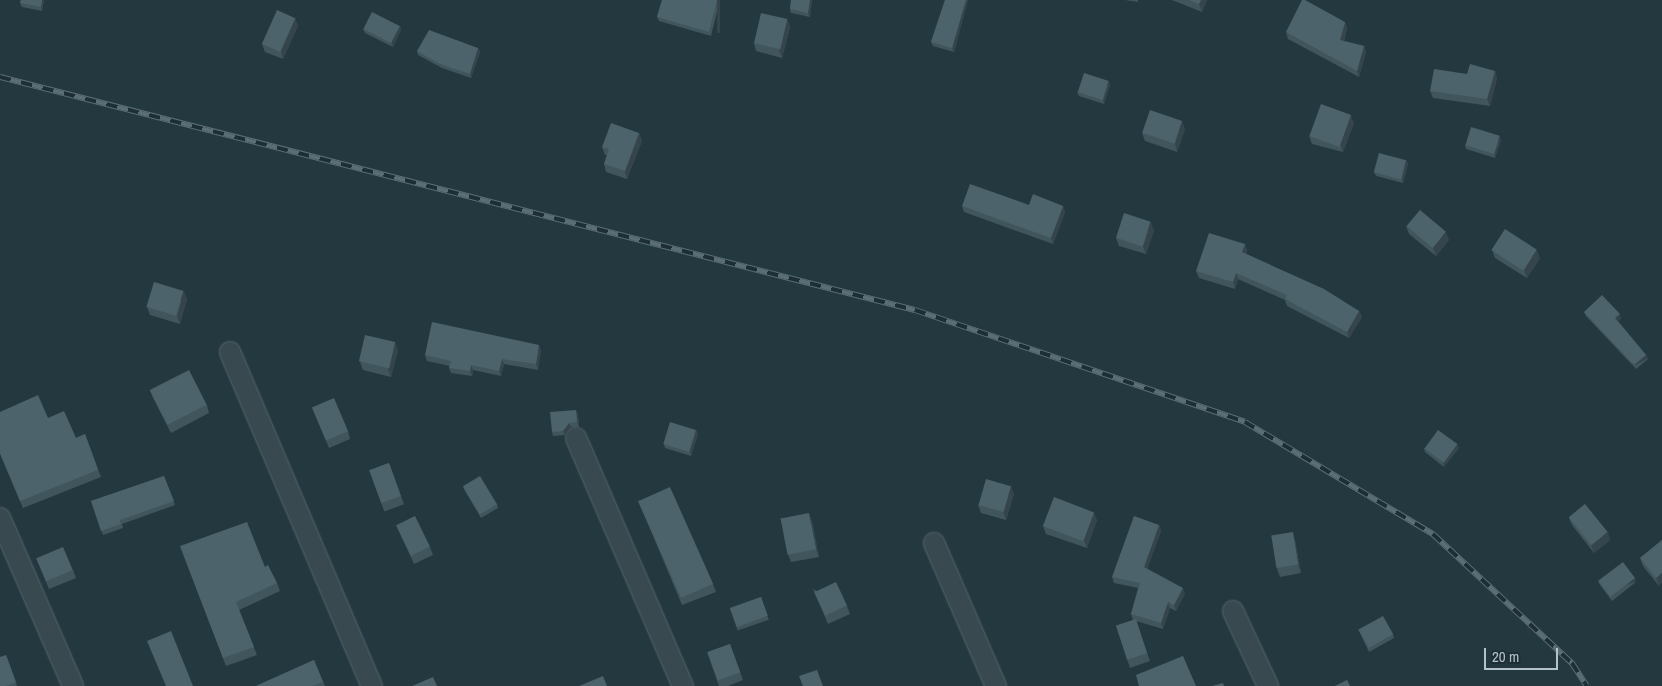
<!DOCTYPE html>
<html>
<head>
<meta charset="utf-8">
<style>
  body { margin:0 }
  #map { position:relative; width:1662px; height:686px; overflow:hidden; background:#243840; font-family:"Archivo Narrow",sans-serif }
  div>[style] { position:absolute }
  .roads { filter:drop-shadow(0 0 1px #56666e) drop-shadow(0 0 1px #56666e) }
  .minor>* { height:20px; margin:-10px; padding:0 10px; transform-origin:10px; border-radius:10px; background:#384950 }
  .rail>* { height:5.5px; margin-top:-2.75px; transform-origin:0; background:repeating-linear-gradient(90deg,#1d2e35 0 11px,#5a6e77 0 22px); box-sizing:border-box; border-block:1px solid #5a6e77 }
  .wall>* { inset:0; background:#41555c; transform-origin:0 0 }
  .shaded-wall>* { inset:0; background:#35454b; transform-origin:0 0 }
  .building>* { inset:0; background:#4c636b; transform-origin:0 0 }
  span { translate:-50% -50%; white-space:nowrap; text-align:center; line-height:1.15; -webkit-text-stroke:5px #1d2e35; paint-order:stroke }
  .scale { position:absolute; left:1484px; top:648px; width:74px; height:22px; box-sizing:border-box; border:2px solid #b4c3cb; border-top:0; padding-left:6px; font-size:15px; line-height:18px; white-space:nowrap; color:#b4c3cb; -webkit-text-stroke:4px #1d2e35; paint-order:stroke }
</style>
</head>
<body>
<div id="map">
  <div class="roads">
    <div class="minor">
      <div style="left:230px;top:352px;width:363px;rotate:67deg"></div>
      <div style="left:576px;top:438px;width:270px;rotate:66.7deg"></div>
      <div style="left:0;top:518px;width:183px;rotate:66.5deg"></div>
      <div style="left:934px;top:543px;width:156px;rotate:66.6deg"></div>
      <div style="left:1233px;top:611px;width:83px;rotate:65deg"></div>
    </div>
  </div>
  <div class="rail">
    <div style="left:0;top:77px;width:944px;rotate:14.29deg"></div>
    <div style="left:915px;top:310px;width:348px;rotate:18.7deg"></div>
    <div style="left:1245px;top:422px;width:219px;rotate:30.8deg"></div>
    <div style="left:1433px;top:534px;width:190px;rotate:42.9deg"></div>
    <div style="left:1572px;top:663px;width:27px;rotate:57deg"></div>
  </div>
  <div class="wall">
    <div style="clip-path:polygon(21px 0,44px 0,42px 11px,22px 7px,20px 3px)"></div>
    <div style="clip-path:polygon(662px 0,720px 0,711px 36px,659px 21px,657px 17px)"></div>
    <div style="clip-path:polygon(791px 0,812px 0,810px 17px,791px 13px,790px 9px)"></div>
    <div style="clip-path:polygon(945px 0,968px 0,954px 52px,933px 46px,931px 42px)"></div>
    <div style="clip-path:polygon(1125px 0,1138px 0,1138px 2px)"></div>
    <div style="clip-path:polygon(1172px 0,1207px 0,1202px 12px)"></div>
    <div style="clip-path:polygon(295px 18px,298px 26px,283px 59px,265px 52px,262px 44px)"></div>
    <div style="clip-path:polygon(787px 19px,790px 27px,782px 58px,756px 51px,754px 43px)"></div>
    <div style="clip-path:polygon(1345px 22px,1347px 28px,1344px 41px,1364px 46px,1366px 52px,1359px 77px,1288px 39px,1286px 32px)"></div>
    <div style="clip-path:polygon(400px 26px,401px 30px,393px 47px,365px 33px,363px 29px)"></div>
    <div style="clip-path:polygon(478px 48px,480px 52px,471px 78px,442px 68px,418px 55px,417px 51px)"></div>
    <div style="clip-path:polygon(1495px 71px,1497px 78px,1490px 106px,1433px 98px,1430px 91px,1467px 74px)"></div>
    <div style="clip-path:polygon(1110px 85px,1104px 104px,1079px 96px,1077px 92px)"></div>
    <div style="clip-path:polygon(1354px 123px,1343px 152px,1312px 144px,1309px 136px)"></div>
    <div style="clip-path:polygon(1185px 129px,1177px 152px,1145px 141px,1142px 133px)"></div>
    <div style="clip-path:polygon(639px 133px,642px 141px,627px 179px,606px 172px,604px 164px,607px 155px,605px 155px,602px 147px)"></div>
    <div style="clip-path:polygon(1501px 140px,1495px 158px,1466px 149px,1465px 145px)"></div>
    <div style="clip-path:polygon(1406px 160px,1408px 164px,1403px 183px,1376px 176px,1374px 172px)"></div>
    <div style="clip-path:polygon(1029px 205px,1063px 206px,1065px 212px,1053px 244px,964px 212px,962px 206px)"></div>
    <div style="clip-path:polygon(1406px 226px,1449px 240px,1436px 256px,1409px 234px)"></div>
    <div style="clip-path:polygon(1154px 230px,1146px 254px,1119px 246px,1116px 238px)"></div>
    <div style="clip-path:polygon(1245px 244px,1247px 251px,1246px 254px,1359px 311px,1362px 317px,1349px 338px,1287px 306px,1285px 300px,1238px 279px,1235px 289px,1199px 278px,1196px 271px)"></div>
    <div style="clip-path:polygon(1492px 250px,1540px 258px,1527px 278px,1495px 258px)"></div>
    <div style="clip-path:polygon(187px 299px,180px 324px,150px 315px,147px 307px)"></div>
    <div style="clip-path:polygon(1584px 312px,1621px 318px,1618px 321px,1646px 355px,1648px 359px,1636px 369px,1586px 316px)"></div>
    <div style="clip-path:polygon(398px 350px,391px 377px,363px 370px,360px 362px)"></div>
    <div style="clip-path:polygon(541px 350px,538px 370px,504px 364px,501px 376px,473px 370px,472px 376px,451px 373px,449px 368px,450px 366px,427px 361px,425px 355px)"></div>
    <div style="clip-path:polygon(150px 390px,207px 405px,209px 413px,171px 433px,153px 398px)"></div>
    <div style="clip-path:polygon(312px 407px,348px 431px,350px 439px,329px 448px)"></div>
    <div style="clip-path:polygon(576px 410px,578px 415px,579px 427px,571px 427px,565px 435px,553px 436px,552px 432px)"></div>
    <div style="clip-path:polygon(0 412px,48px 418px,76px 438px,85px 434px,101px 477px,23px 508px,0 454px)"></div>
    <div style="clip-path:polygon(696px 430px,698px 434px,691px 456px,665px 448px,664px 444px)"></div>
    <div style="clip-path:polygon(1424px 448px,1459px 448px,1444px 467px,1425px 452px)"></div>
    <div style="left:389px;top:463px;width:44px;height:21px;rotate:70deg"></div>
    <div style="clip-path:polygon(164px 476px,175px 505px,122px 524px,123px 528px,103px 535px,91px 501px)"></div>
    <div style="clip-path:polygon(463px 487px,497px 504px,498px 508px,481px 518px,465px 491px)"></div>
    <div style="clip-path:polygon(1014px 494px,1006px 520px,981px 513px,978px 505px)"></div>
    <div style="clip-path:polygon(638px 500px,713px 584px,716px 592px,682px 605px)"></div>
    <div style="clip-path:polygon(1569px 518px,1610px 540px,1594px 553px,1572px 525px)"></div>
    <div style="clip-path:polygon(1097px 520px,1087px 548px,1046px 534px,1043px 526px)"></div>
    <div style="clip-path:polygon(812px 521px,819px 557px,791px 562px,788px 554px)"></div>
    <div style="clip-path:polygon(396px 525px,430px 547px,433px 555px,414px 564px)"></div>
    <div style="clip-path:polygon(1159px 525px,1161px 531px,1147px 569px,1185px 594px,1176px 611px,1170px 608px,1163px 629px,1136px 621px,1150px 661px,1130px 668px,1116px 626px,1134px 620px,1133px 620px,1131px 614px,1138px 588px,1114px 583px,1112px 577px)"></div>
    <div style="clip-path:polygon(1295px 540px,1301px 573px,1280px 577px,1277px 569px)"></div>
    <div style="clip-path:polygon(1662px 540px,1659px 586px,1643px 566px,1640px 558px)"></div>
    <div style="clip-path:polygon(180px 546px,265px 567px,277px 583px,280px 591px,239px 610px,257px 655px,226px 666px)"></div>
    <div style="clip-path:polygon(36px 558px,73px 570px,76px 578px,49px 589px)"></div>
    <div style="clip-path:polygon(1598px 581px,1636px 582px,1612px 601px,1600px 585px)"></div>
    <div style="clip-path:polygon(813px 589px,847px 606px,850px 614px,828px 624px)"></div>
    <div style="left:761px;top:597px;width:24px;height:33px;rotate:71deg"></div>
    <div style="clip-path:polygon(1358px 629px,1393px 634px,1394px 638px,1369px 652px)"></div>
    <div style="clip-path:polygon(730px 644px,743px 680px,728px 686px,719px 686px,707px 652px)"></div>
    <div style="clip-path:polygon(6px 655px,17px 686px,0 686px)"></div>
    <div style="clip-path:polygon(314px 660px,325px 686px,256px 686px)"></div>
  </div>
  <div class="shaded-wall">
    <div style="clip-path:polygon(42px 0,44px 0,42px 11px,41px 7px)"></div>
    <div style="left:717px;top:0;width:3px;height:33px"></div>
    <div style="clip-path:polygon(810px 0,812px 0,810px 17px,808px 13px)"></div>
    <div style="clip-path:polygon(966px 0,968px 0,954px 52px,952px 48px)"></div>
    <div style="clip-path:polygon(1201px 0,1207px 0,1202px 12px,1199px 4px)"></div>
    <div style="clip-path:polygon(295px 18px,298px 26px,283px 59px,281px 51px)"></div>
    <div style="clip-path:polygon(787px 19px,790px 27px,782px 58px,779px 50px)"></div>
    <div style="clip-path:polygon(1345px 22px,1347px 28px,1342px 46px,1340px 40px)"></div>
    <div style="clip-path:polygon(400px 26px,401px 30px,393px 47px,391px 43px)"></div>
    <div style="clip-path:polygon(1364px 46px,1366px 52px,1359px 77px,1357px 71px)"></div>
    <div style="clip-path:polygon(478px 48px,480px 52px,471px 78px,470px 74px)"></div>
    <div style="clip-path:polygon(1495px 71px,1497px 78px,1490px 106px,1487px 99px)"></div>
    <div style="clip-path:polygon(1109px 81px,1110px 85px,1104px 104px,1103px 100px)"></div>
    <div style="clip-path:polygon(1351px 115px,1354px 123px,1343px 152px,1340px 144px)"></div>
    <div style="clip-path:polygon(1182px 121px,1185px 129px,1177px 152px,1175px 144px)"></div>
    <div style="clip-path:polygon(639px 133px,642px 141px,627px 179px,625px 171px)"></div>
    <div style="clip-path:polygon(1500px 136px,1501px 140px,1495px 158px,1494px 154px)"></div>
    <div style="clip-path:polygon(1406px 160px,1408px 164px,1403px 183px,1402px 179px)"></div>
    <div style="clip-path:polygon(1063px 206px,1065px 212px,1053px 244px,1051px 238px)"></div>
    <div style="clip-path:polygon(1151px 222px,1154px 230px,1146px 254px,1143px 246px)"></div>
    <div style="clip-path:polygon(1446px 232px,1449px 240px,1436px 256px,1433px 248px)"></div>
    <div style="clip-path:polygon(1245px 244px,1247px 251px,1245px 259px,1242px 252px)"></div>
    <div style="clip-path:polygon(1537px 250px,1540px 258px,1527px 278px,1524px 270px)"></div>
    <div style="clip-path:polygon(1236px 273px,1238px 279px,1235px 289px,1233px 282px)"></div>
    <div style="clip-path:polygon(184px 291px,187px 299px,180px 324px,177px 316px)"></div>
    <div style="clip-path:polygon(1359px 311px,1362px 317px,1349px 338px,1347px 332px)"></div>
    <div style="clip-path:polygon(1620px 314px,1621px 318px,1617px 322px,1615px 318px)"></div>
    <div style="clip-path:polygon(395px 342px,398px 350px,391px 377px,388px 369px)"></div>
    <div style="clip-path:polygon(539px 345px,541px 350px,538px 370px,536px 364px)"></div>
    <div style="left:1646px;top:355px;width:4px;height:16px;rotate:63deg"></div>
    <div style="clip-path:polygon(502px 359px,504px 364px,501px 376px,499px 371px)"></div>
    <div style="clip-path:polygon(471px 365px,473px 370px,472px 376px,470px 371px)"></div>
    <div style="clip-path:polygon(576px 410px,578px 415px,579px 427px,577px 422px)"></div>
    <div style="clip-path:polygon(569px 423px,571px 427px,565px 435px,563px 431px)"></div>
    <div style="clip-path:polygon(696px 430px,698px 434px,691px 456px,690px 451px)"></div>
    <div style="clip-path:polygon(1457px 444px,1459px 448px,1444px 467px,1443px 463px)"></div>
    <div style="clip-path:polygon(1011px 486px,1014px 494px,1006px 520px,1003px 512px)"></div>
    <div style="clip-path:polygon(1094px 512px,1097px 520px,1087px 548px,1084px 540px)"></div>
    <div style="clip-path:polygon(809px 513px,812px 521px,819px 557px,816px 549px)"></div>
    <div style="clip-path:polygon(1159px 525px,1161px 531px,1146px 573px,1144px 567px)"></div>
    <div style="clip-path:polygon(1293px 532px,1295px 540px,1301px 573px,1298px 565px)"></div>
    <div style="clip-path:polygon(1608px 532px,1610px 540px,1594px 553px,1591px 545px)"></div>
    <div style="clip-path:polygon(1662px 573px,1662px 583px,1659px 586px,1656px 578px)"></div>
    <div style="left:1635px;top:578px;width:4px;height:31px;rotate:76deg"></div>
    <div style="clip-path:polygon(1183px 588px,1185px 594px,1176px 611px,1174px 605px)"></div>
    <div style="clip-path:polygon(1168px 602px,1170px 608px,1163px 629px,1161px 623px)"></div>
  </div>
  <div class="building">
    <div style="clip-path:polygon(21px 0,42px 0,41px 7px,20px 3px)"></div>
    <div style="clip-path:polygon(662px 0,717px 0,709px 32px,657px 17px)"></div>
    <div style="clip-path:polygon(791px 0,810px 0,808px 13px,790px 9px)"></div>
    <div style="clip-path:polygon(945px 0,966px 0,952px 48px,931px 42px)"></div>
    <div style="clip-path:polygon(1189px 0,1201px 0,1199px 4px)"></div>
    <div style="clip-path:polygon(1302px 0,1305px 0,1345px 22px,1340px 40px,1364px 46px,1357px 71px,1286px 32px)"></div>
    <div style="left:277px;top:10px;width:20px;height:37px;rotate:24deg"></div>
    <div style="left:372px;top:12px;width:31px;height:19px;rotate:27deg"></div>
    <div style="left:761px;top:13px;width:27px;height:31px;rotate:13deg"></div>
    <div style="clip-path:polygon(429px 30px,478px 48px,470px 74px,440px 64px,417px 51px)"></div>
    <div style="clip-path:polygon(1470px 64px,1495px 71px,1487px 99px,1430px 91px,1434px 69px,1467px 74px)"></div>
    <div style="left:1084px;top:73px;width:26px;height:20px;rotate:18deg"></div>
    <div style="left:1321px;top:104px;width:32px;height:34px;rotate:20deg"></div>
    <div style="left:1150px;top:110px;width:34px;height:24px;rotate:19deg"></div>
    <div style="clip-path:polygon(611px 123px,639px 133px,625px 171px,604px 164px,609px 149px,602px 147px)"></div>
    <div style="left:1471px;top:127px;width:30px;height:19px;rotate:17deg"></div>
    <div style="left:1379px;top:153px;width:28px;height:20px;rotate:15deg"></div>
    <div style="clip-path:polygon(970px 184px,1029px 205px,1033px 194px,1063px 206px,1051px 238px,962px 206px)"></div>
    <div style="left:1420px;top:210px;width:34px;height:21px;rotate:40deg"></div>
    <div style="left:1124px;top:213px;width:28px;height:26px;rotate:18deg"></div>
    <div style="left:1505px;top:229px;width:38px;height:25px;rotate:33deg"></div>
    <div style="clip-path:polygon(1209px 233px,1245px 244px,1242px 252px,1324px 289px,1359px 311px,1347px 332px,1285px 299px,1287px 295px,1236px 273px,1233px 282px,1196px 271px)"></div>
    <div style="left:154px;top:282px;width:31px;height:26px;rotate:17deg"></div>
    <div style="clip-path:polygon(1602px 295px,1620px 314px,1615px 318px,1646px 355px,1634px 365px,1584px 312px)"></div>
    <div style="clip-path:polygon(432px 322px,539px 345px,536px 364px,502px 359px,499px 371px,471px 365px,470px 371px,449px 368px,451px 361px,425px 355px)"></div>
    <div style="left:365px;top:335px;width:31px;height:27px;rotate:13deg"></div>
    <div style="left:189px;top:370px;width:39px;height:44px;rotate:63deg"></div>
    <div style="clip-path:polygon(38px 395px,48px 418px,64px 411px,76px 438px,85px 434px,98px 470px,20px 501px,0 453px,0 412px)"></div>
    <div style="left:334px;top:398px;width:36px;height:24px;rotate:67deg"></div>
    <div style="clip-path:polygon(576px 410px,577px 422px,569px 423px,563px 431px,552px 432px,550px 412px)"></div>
    <div style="left:670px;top:422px;width:27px;height:23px;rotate:17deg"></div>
    <div style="left:1438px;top:430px;width:24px;height:23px;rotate:36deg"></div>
    <div style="left:389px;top:463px;width:35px;height:21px;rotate:70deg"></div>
    <div style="clip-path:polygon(164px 476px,174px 501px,120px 520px,121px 524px,101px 531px,91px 501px)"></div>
    <div style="left:480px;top:476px;width:33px;height:20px;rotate:59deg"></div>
    <div style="left:986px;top:479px;width:26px;height:27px;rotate:16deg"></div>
    <div style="left:670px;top:487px;width:106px;height:35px;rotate:66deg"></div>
    <div style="left:1054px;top:497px;width:43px;height:31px;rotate:21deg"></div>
    <div style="left:1585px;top:504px;width:36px;height:21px;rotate:51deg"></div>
    <div style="left:809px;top:513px;width:37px;height:29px;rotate:79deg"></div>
    <div style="left:415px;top:516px;width:34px;height:21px;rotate:64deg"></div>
    <div style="clip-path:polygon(1134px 516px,1159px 525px,1144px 567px,1183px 588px,1174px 605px,1168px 602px,1161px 623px,1131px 614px,1140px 583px,1112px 577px)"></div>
    <div style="clip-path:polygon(247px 522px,265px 567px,268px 565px,277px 583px,236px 602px,254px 647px,223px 658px,180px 546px)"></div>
    <div style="left:1293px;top:532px;width:33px;height:22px;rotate:81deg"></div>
    <div style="clip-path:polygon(1662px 540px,1662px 573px,1656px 578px,1640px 558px)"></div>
    <div style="left:63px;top:547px;width:25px;height:29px;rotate:67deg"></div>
    <div style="left:1623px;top:562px;width:20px;height:31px;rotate:53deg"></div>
    <div style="left:836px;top:582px;width:26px;height:24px;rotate:65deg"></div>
    <div style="left:761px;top:597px;width:20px;height:33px;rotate:70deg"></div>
    <div style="left:1383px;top:616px;width:21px;height:28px;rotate:61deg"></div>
    <div style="left:1136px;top:619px;width:36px;height:21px;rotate:72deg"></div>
    <div style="clip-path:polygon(171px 631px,193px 686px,166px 686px,147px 641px)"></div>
    <div style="left:730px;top:644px;width:30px;height:24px;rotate:70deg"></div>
    <div style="clip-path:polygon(6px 655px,16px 682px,6px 686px,0 686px,0 657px)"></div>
    <div style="clip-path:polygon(1183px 656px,1196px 686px,1139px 686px,1136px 675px)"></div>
    <div style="clip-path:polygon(314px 660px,323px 682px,312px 686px,256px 686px)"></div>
    <div style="clip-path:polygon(817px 670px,823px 686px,803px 686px,799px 676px)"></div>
    <div style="clip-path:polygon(603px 676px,607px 686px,579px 686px)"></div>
    <div style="clip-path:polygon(433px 677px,437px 686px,412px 686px)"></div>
    <div style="clip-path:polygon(1347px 680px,1350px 686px,1335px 686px)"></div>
    <div style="clip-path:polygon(1223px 683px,1224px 686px,1212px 686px)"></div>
  </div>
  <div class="scale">20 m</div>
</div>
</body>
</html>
